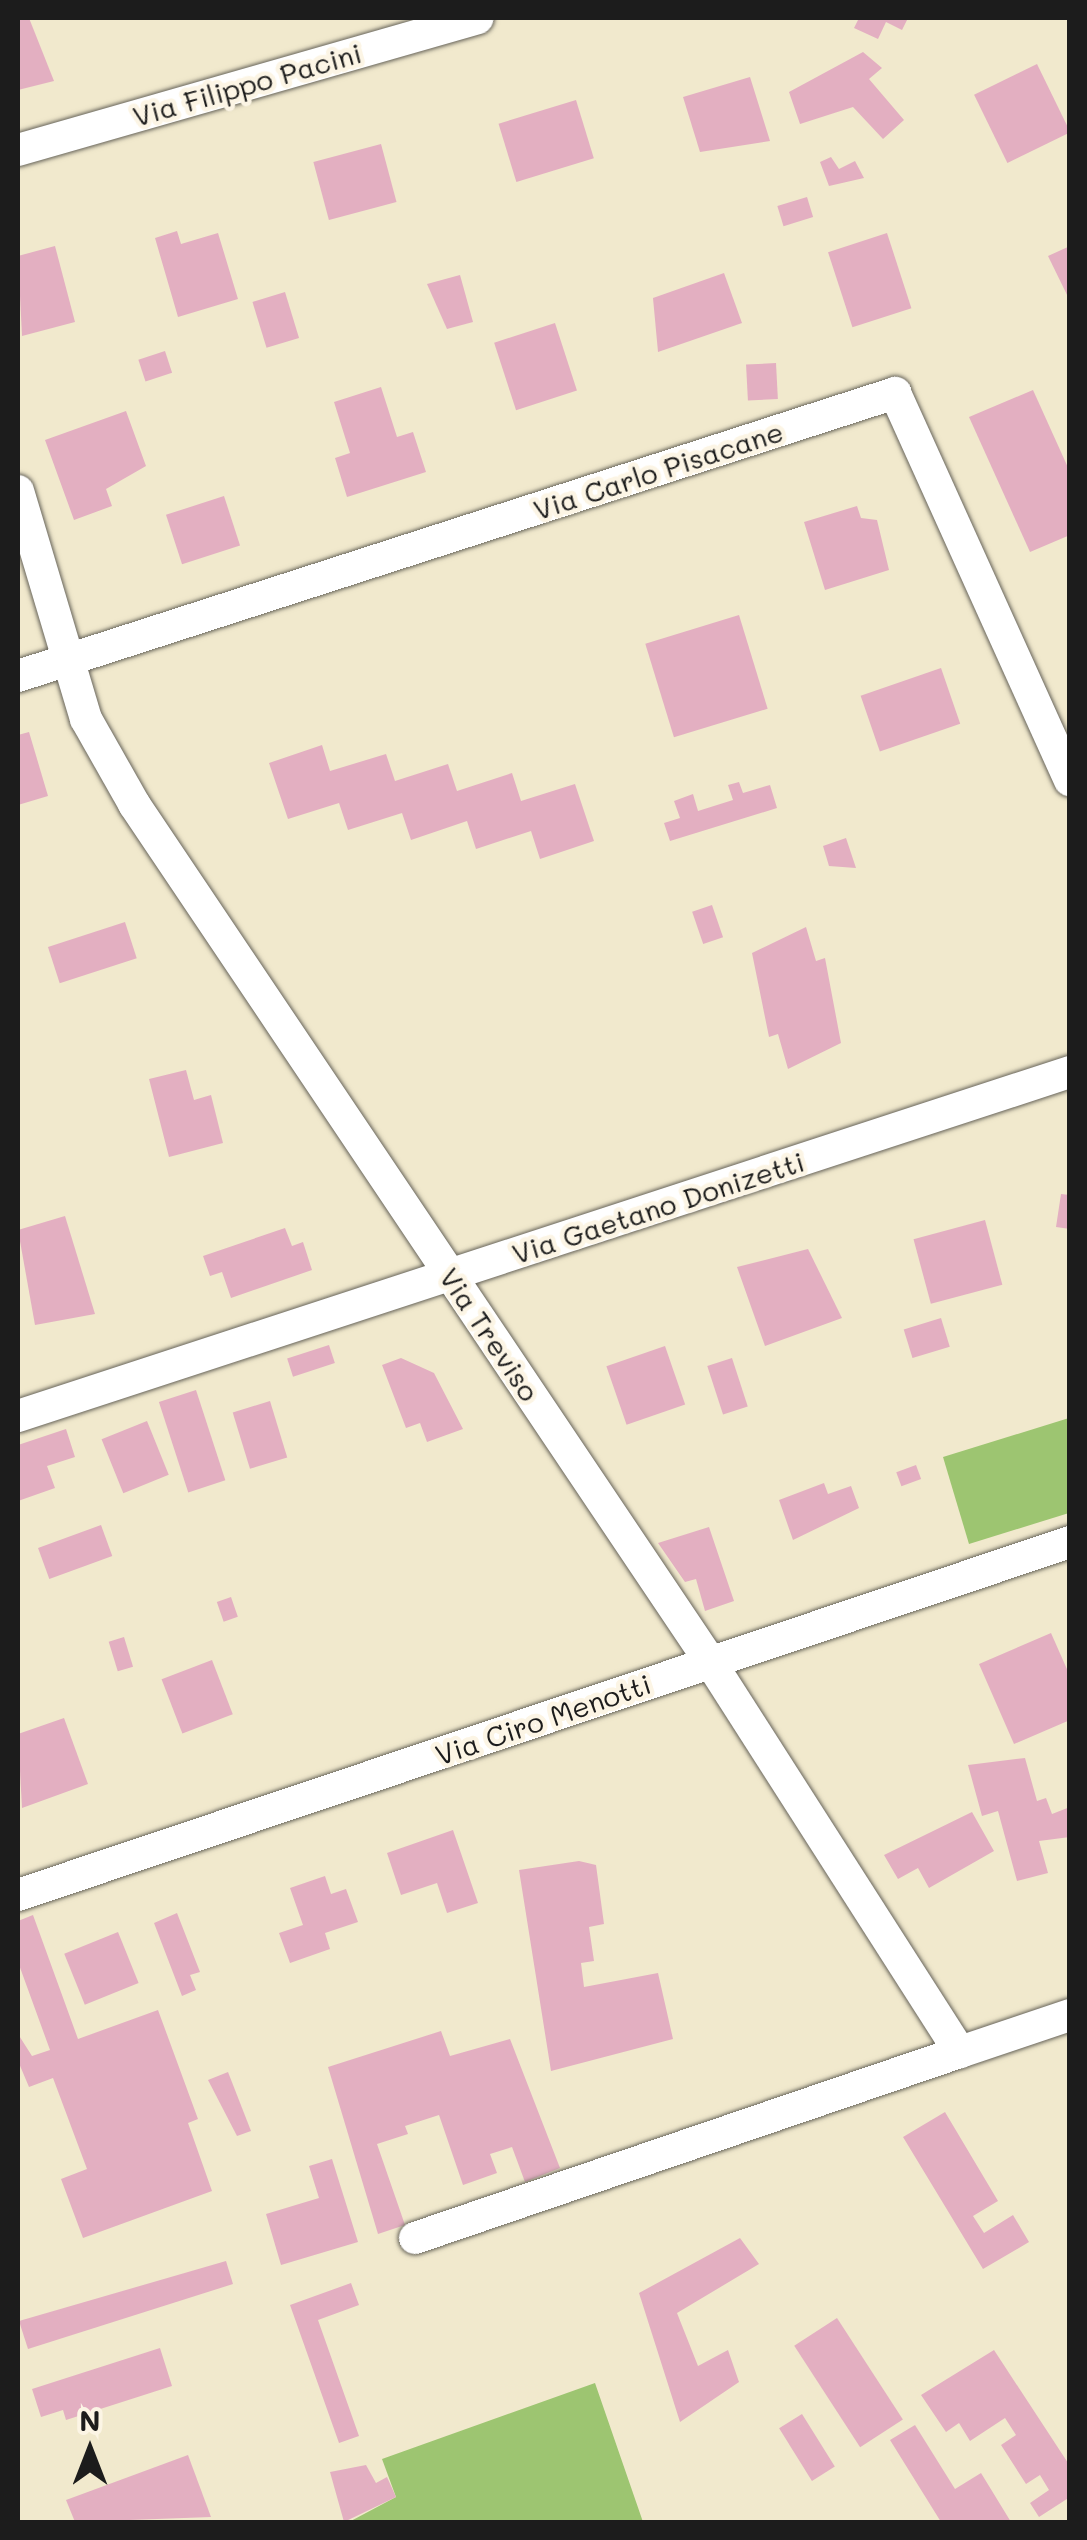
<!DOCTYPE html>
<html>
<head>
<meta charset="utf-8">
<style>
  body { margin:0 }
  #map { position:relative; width:1087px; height:2540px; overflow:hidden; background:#f1e9cd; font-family:Mali,sans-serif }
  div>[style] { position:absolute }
  .green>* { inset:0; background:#9dc571 }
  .building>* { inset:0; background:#e3afc1; transform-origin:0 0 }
  .roads { filter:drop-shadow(0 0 2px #67645a) drop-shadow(0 0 2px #67645a) }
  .minor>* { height:32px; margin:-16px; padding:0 16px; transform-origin:16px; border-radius:16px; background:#fff }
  span { translate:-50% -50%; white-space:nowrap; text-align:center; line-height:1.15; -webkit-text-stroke:9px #fcf5e5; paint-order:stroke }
  .street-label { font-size:28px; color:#1c1c1c }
  .frame { position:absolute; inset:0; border:20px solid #1c1c1c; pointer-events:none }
  .north { position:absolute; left:40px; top:2400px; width:100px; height:100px; -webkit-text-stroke:8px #fcf5e5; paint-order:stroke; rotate:0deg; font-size:28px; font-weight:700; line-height:40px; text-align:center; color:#1c1c1c }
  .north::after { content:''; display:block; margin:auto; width:35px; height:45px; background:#1c1c1c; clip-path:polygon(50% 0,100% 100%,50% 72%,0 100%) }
</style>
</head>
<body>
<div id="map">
  <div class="green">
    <div style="clip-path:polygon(1069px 1418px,1069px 1513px,969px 1544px,943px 1457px)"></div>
    <div style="clip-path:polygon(595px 2383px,643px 2522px,349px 2522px,396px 2497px,382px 2459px)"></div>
  </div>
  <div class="building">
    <div style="clip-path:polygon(29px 18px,54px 81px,18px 90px,18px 19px)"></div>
    <div style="clip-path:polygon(859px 18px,908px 18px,902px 30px,886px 22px,878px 39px,854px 28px)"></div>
    <div style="clip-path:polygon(863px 52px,882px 68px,869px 79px,904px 120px,883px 139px,853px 107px,800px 124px,789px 92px)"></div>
    <div style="left:1037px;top:64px;width:76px;height:70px;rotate:64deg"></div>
    <div style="clip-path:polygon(750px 77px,770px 141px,700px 152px,683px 97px)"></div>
    <div style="left:576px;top:100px;width:61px;height:81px;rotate:73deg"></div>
    <div style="left:381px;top:144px;width:60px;height:70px;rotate:75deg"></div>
    <div style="clip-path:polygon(831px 157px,839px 169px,855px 161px,864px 178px,829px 186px,820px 162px)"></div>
    <div style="left:807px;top:197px;width:21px;height:31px;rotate:73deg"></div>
    <div style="clip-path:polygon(177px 231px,181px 244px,218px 233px,238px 299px,178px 317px,155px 238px)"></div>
    <div style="left:887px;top:233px;width:79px;height:62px;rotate:72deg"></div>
    <div style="clip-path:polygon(55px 246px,75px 322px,22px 336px,18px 256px)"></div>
    <div style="clip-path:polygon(1070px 246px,1070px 301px,1048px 256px)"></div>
    <div style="clip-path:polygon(724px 273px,742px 323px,658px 352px,653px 298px)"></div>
    <div style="clip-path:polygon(460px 275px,473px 322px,447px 329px,427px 284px)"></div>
    <div style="left:285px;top:292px;width:48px;height:34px;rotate:73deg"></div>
    <div style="left:555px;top:323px;width:71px;height:64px;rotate:72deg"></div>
    <div style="left:165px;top:351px;width:23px;height:28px;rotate:72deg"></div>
    <div style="left:776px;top:363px;width:36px;height:30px;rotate:87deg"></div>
    <div style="clip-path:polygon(381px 387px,397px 437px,413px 432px,426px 472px,347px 497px,335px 458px,350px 453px,334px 402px)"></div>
    <div style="clip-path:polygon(1033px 390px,1070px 472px,1070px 535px,1030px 552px,969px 417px)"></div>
    <div style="clip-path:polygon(126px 411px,146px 466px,106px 489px,112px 506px,74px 520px,45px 440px)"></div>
    <div style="left:224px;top:496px;width:52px;height:61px;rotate:72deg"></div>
    <div style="clip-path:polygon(857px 506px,861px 518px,877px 520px,889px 570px,825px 590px,804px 522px)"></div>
    <div style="left:739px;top:615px;width:98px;height:98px;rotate:73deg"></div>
    <div style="left:941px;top:668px;width:59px;height:85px;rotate:71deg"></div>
    <div style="clip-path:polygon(29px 732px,48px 796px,18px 805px,18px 735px)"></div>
    <div style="clip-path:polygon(322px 745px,330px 771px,386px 754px,395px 781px,448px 764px,457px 791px,512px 773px,521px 801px,575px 784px,594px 841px,540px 859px,531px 831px,476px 849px,467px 821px,411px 840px,402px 813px,348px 830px,339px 803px,288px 819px,269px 763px)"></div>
    <div style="clip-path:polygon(739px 782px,743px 793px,770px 785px,777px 808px,670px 841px,664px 823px,680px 818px,674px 801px,693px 794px,698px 811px,733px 800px,728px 785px)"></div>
    <div style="clip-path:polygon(846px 838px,856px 868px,829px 866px,823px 846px)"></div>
    <div style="left:712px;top:905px;width:34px;height:21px;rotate:71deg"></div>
    <div style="left:125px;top:922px;width:38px;height:81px;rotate:72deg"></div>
    <div style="clip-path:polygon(806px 927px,816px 961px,825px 958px,841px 1043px,788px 1069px,778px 1034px,769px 1037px,752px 953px)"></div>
    <div style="clip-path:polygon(186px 1070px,194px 1100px,211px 1095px,223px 1143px,169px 1157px,149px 1079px)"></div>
    <div style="clip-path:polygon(1061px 1194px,1070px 1195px,1070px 1229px,1056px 1227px)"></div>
    <div style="clip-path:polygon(65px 1216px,95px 1314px,35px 1325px,18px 1230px)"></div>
    <div style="left:985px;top:1220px;width:67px;height:74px;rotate:75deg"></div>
    <div style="clip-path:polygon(285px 1228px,292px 1246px,303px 1242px,312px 1270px,231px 1298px,222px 1272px,210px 1276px,203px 1256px)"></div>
    <div style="clip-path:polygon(808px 1249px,842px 1318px,765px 1346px,737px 1267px)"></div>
    <div style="left:941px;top:1318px;width:30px;height:39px;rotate:73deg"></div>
    <div style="left:329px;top:1345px;width:19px;height:44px;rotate:72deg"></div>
    <div style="left:665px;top:1346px;width:62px;height:62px;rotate:71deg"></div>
    <div style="clip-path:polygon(401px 1358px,434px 1373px,463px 1429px,427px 1442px,420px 1423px,406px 1428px,382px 1365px)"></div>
    <div style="left:732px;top:1358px;width:51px;height:26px;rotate:72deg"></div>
    <div style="left:196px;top:1390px;width:95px;height:39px;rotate:72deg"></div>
    <div style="left:270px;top:1401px;width:59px;height:39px;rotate:73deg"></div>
    <div style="left:147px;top:1421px;width:58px;height:49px;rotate:68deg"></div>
    <div style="clip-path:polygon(66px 1429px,75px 1457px,47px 1466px,55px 1488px,18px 1501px,18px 1445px)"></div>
    <div style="left:916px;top:1465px;width:15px;height:21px;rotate:70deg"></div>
    <div style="clip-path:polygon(824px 1483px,828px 1494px,851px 1486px,859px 1508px,793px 1540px,779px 1500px)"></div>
    <div style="left:101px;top:1525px;width:33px;height:67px;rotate:70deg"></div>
    <div style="clip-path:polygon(709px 1527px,734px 1601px,705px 1611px,696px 1579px,685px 1582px,658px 1543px)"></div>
    <div style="left:231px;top:1597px;width:21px;height:15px;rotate:71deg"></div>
    <div style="clip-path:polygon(1051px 1633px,1070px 1676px,1070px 1720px,1014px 1744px,979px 1664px)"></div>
    <div style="left:124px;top:1637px;width:31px;height:16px;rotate:73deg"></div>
    <div style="left:212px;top:1660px;width:58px;height:54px;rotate:69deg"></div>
    <div style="clip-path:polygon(64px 1718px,88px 1784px,22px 1808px,18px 1734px)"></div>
    <div style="clip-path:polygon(1025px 1758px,1037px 1801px,1046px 1798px,1052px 1814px,1070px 1807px,1070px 1837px,1039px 1841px,1048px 1873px,1017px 1881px,998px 1811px,982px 1816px,968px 1765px)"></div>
    <div style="clip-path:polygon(972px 1812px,994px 1851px,929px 1888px,918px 1868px,898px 1879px,884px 1855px)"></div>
    <div style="clip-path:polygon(453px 1830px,478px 1903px,447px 1913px,437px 1883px,401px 1895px,387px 1853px)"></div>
    <div style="clip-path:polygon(579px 1861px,596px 1865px,604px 1924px,589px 1927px,594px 1961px,581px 1963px,584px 1987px,658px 1973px,673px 2039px,551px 2071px,519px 1870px)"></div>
    <div style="clip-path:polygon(325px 1876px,331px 1894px,346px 1889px,358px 1922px,325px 1933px,330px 1949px,290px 1963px,279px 1933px,303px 1925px,290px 1888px)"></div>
    <div style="clip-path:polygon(177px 1913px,200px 1972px,190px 1975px,196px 1990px,182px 1996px,154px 1923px)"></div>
    <div style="clip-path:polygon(33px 1915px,78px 2039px,158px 2010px,198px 2119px,188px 2123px,212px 2191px,83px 2238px,61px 2179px,87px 2169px,53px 2078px,29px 2087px,18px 2061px,18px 2034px,32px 2056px,50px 2050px,18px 1962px,18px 1921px)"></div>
    <div style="left:118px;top:1932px;width:55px;height:58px;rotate:68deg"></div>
    <div style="clip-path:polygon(441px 2031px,450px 2056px,510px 2039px,560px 2168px,525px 2182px,512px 2147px,490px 2154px,497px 2173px,463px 2185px,439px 2115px,405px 2126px,408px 2134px,377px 2144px,405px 2225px,378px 2234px,328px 2067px)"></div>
    <div style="clip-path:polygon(228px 2072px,251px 2131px,237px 2136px,208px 2080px)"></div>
    <div style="clip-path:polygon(945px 2112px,998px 2201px,973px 2216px,984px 2233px,1013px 2215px,1029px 2242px,983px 2269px,903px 2137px)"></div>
    <div style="clip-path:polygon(332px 2159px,358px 2242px,281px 2265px,266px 2214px,319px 2198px,309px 2166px)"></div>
    <div style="clip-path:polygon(740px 2238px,759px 2264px,677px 2313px,698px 2366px,728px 2350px,739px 2382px,680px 2422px,639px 2293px)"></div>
    <div style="clip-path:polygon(226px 2261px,233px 2284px,28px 2349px,19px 2321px)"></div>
    <div style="clip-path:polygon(351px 2283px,359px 2305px,318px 2320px,359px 2436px,339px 2443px,290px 2305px)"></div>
    <div style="left:837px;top:2318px;width:121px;height:51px;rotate:57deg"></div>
    <div style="clip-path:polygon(160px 2348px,172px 2386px,66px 2420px,63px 2410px,41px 2417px,32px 2389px)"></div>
    <div style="clip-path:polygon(994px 2350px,1070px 2466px,1070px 2497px,1039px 2517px,1030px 2503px,1049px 2490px,1040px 2475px,1026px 2484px,1001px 2445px,1016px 2435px,1005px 2418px,970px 2441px,959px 2423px,946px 2432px,921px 2395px)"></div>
    <div style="left:802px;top:2414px;width:62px;height:27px;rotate:58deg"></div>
    <div style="clip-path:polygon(915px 2425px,955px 2489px,981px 2473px,1011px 2522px,941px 2522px,890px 2440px)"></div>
    <div style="clip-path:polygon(188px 2455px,211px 2517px,75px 2522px,66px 2500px)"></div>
    <div style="clip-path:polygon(366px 2465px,376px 2483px,387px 2477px,396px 2497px,344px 2522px,330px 2472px)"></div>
  </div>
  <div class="roads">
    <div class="minor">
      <div style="left:18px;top:150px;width:478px;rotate:-16deg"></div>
      <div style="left:18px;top:491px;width:238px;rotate:73.4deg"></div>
      <div style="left:86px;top:719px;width:98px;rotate:60.5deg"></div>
      <div style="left:134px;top:804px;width:1035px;rotate:56.11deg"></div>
      <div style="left:711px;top:1663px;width:462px;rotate:57.4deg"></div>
      <div style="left:960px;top:2052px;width:116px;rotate:-18.6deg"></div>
      <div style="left:18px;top:676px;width:922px;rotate:-17.88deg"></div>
      <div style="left:895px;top:393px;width:425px;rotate:65.7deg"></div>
      <div style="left:18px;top:1416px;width:1107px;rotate:-18.11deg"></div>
      <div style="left:18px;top:1895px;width:1110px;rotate:-18.55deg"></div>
      <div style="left:415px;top:2238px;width:576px;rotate:-18.84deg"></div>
    </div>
  </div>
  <div class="street-label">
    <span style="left:247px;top:84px;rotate:-16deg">Via Filippo Pacini</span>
    <span style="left:658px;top:470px;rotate:-18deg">Via Carlo Pisacane</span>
    <span style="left:658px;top:1207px;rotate:-18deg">Via Gaetano Donizetti</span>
    <span style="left:490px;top:1334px;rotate:56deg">Via Treviso</span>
    <span style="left:543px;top:1719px;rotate:-19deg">Via Ciro Menotti</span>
  </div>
  <div class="frame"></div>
  <div class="north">N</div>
</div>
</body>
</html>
